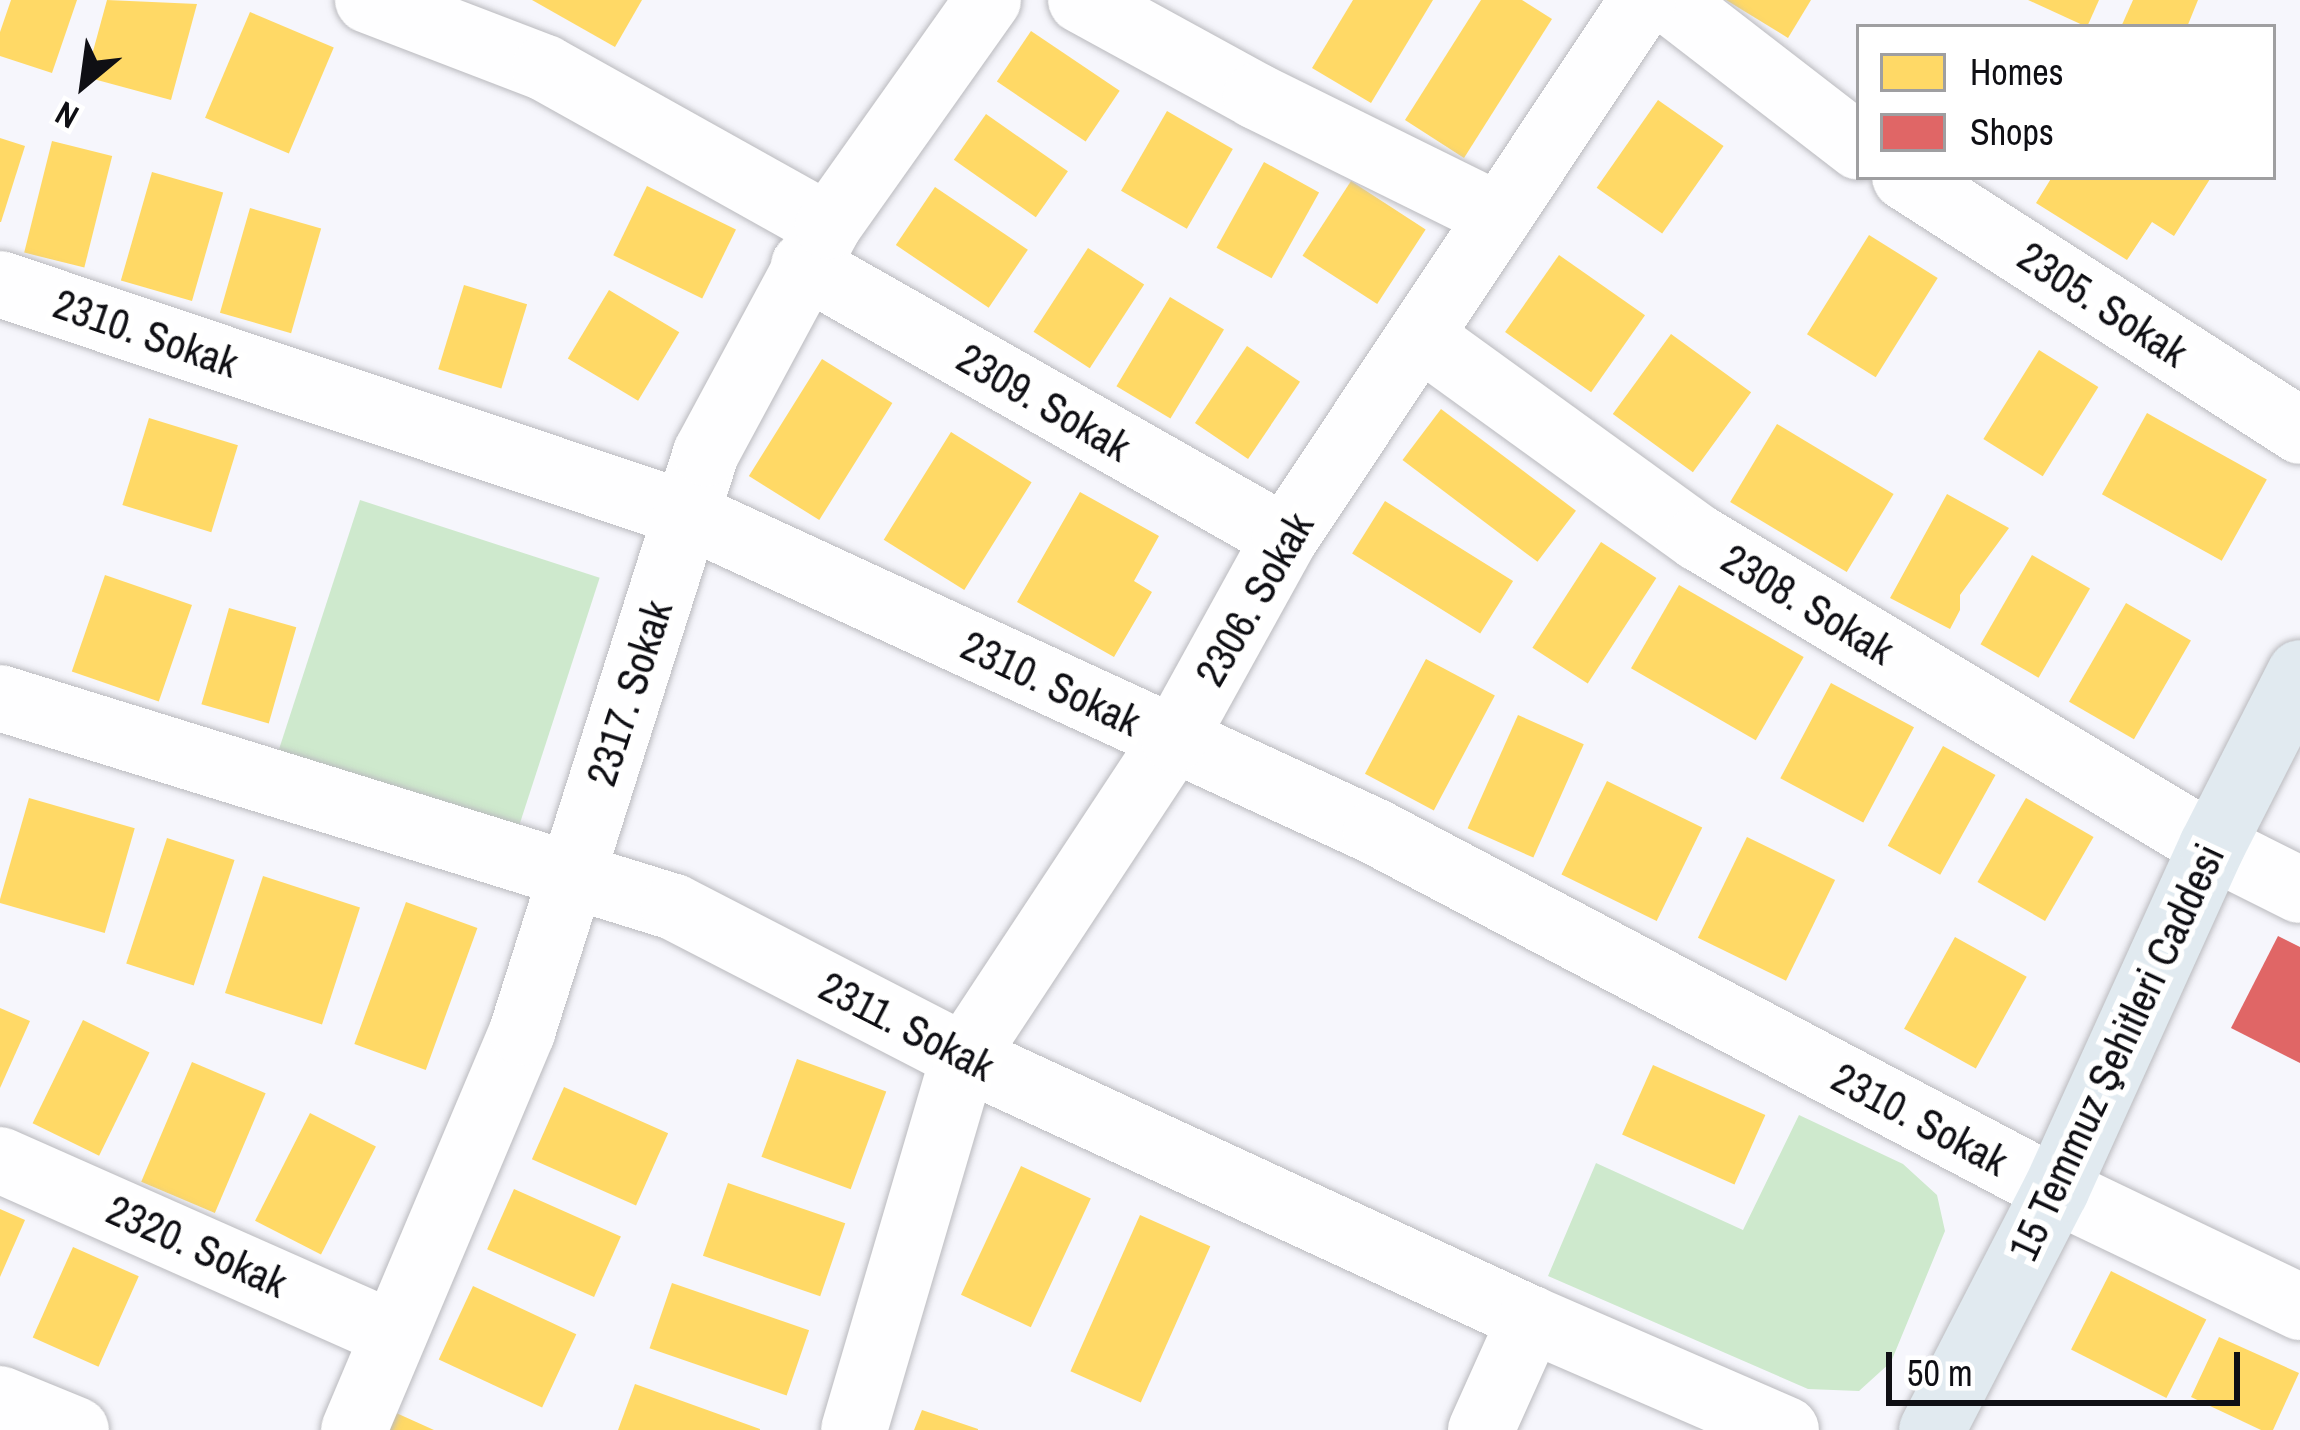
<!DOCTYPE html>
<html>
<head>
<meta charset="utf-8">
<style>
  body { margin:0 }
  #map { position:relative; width:2300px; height:1430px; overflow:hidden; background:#f6f6fc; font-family:"Archivo Narrow",sans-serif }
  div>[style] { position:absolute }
  .green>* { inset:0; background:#cee9cd; transform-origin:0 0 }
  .homes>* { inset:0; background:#ffd966; transform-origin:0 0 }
  .shops>* { inset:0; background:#e06666 }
  .roads { filter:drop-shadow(0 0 3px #bababe) drop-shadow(0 0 3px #bababe) }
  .minor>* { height:66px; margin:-33px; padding:0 33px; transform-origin:33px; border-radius:33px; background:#fefeff }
  .major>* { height:66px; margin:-33px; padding:0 33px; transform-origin:33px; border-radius:33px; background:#e1eaf0 }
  span { translate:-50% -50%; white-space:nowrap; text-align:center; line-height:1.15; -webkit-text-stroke:12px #fff; paint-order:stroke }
  .street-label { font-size:42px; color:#0f0f14 }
  .legend { position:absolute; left:1856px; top:24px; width:420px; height:156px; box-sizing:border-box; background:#fff; border:3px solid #9f9fa1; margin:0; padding:15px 21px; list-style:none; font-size:36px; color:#0f0f14 }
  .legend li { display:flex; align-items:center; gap:24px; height:60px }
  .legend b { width:60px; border:3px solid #9f9fa1 }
  .north { position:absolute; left:24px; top:24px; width:120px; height:120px; -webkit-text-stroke:9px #fff; paint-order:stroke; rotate:209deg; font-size:33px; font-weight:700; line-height:48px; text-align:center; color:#0f0f14 }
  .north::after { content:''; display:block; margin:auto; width:42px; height:54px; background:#0f0f14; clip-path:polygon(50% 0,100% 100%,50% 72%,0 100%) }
  .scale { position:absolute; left:1886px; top:1352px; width:354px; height:54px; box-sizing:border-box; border:6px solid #0f0f14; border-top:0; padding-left:15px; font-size:36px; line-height:42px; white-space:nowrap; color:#0f0f14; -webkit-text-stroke:9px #fff; paint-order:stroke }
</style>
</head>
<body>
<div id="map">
  <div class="green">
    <div style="left:360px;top:500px;width:252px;height:281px;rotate:18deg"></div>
    <div style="clip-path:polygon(1799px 1115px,1903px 1164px,1937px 1195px,1945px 1231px,1891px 1362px,1859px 1391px,1808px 1389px,1548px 1276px,1596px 1163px,1743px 1230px)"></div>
  </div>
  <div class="homes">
    <div style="clip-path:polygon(11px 0,77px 0,52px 73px,0 56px,0 32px)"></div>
    <div style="clip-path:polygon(107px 0,197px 4px,171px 100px,86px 77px)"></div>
    <div style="clip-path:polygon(532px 0,642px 0,615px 47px)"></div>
    <div style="clip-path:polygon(1353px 0,1433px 0,1371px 103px,1312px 68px)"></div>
    <div style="clip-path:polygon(1481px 0,1522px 0,1552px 19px,1464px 158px,1405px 120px)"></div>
    <div style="clip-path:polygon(1726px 0,1811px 0,1788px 38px)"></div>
    <div style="clip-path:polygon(2028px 0,2099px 0,2087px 27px)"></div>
    <div style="clip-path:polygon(2133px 0,2198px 0,2187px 27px,2121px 27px)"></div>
    <div style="left:250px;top:12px;width:91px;height:115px;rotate:23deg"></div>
    <div style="left:1031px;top:31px;width:107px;height:61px;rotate:34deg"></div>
    <div style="left:1658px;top:100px;width:80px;height:107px;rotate:35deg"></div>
    <div style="left:1167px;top:111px;width:76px;height:92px;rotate:30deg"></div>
    <div style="left:986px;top:114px;width:100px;height:56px;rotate:35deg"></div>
    <div style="clip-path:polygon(0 138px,25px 146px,1px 222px,0 222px)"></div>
    <div style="left:52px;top:141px;width:62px;height:115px;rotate:14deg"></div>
    <div style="left:1264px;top:162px;width:63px;height:98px;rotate:29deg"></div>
    <div style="left:152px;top:172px;width:74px;height:113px;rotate:16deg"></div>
    <div style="clip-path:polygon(2052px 177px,2208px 177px,2210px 179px,2174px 236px,2152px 222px,2127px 260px,2036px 203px)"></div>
    <div style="left:1351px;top:181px;width:89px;height:89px;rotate:33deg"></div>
    <div style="left:647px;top:186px;width:99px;height:77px;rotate:26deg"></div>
    <div style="left:935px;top:187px;width:112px;height:70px;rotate:34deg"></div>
    <div style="left:250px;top:208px;width:74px;height:109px;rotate:16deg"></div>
    <div style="left:1869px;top:235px;width:81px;height:117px;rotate:32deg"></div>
    <div style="left:1088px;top:248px;width:67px;height:100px;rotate:33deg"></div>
    <div style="left:1559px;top:255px;width:105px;height:94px;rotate:35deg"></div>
    <div style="left:464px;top:285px;width:66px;height:88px;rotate:17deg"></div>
    <div style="left:609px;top:290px;width:82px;height:80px;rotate:31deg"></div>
    <div style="left:1170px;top:297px;width:63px;height:104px;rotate:31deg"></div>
    <div style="left:1671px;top:334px;width:99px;height:99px;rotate:36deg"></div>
    <div style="left:1247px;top:346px;width:64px;height:93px;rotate:34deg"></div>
    <div style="left:2039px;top:350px;width:70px;height:105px;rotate:32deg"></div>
    <div style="left:822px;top:359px;width:83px;height:138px;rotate:32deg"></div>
    <div style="left:1441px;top:409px;width:169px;height:64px;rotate:37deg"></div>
    <div style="left:2147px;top:413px;width:137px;height:93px;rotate:29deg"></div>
    <div style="left:149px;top:418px;width:93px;height:91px;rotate:17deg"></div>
    <div style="left:1777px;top:424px;width:136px;height:91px;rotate:31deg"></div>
    <div style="left:951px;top:432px;width:95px;height:127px;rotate:32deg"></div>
    <div style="clip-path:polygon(1080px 492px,1159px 536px,1134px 581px,1152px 592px,1114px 657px,1017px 602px)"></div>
    <div style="clip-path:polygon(1947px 494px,2009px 528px,1960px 595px,1960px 610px,1950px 629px,1890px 598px)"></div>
    <div style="left:1385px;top:501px;width:151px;height:62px;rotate:32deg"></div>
    <div style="left:1601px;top:542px;width:66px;height:126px;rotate:33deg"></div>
    <div style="left:2032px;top:555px;width:67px;height:103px;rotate:30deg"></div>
    <div style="left:105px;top:575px;width:92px;height:102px;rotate:19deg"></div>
    <div style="left:1679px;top:585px;width:144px;height:96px;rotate:30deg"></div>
    <div style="left:2126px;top:603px;width:75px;height:114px;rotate:30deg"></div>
    <div style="left:229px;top:608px;width:70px;height:100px;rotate:16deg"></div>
    <div style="left:1426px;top:659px;width:78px;height:130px;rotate:28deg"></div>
    <div style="left:1831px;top:683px;width:94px;height:108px;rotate:28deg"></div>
    <div style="left:1518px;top:715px;width:72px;height:124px;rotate:24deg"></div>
    <div style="left:1943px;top:746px;width:60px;height:114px;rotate:29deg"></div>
    <div style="left:1607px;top:781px;width:106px;height:104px;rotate:26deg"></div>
    <div style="left:29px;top:798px;width:110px;height:109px;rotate:16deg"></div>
    <div style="left:2026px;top:798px;width:78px;height:97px;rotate:30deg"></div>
    <div style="left:1747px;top:837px;width:98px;height:112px;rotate:26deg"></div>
    <div style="left:167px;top:838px;width:71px;height:132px;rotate:18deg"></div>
    <div style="left:263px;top:876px;width:102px;height:123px;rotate:18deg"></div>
    <div style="left:406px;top:902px;width:76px;height:151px;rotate:20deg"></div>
    <div style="left:1955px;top:937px;width:82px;height:105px;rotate:29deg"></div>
    <div style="clip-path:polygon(0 1008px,30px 1021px,0 1088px)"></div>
    <div style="left:83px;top:1020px;width:74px;height:115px;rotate:26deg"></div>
    <div style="left:797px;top:1059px;width:95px;height:104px;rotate:20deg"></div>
    <div style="left:192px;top:1062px;width:80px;height:130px;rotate:23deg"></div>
    <div style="left:1653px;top:1065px;width:123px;height:76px;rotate:24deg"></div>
    <div style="left:564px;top:1087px;width:114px;height:79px;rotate:24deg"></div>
    <div style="left:310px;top:1113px;width:74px;height:121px;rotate:27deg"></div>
    <div style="left:1021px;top:1166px;width:77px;height:142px;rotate:25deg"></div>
    <div style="left:728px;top:1183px;width:124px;height:77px;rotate:19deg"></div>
    <div style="left:514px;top:1189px;width:117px;height:66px;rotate:24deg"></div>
    <div style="clip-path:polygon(0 1209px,25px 1220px,0 1277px)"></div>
    <div style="left:1140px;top:1215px;width:77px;height:171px;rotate:24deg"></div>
    <div style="left:73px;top:1247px;width:72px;height:99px;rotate:24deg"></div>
    <div style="left:2111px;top:1271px;width:107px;height:88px;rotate:27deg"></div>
    <div style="left:672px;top:1283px;width:145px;height:69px;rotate:19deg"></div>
    <div style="left:473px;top:1286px;width:114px;height:81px;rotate:25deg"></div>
    <div style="clip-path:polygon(2219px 1337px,2299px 1373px,2273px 1430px,2261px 1430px,2191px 1397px)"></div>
    <div style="clip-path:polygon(635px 1384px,760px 1429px,760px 1430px,618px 1430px)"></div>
    <div style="clip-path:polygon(922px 1410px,978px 1429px,978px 1430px,914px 1430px)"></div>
    <div style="clip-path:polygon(394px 1412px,434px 1430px,386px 1430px)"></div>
  </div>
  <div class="shops">
    <div style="clip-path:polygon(2278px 936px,2300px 947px,2300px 1063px,2231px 1028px)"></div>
  </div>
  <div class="roads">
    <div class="minor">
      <div style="left:368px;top:0;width:190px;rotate:21deg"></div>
      <div style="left:545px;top:68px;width:324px;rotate:29.2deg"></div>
      <div style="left:1081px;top:0;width:200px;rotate:28.7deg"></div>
      <div style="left:1256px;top:96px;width:271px;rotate:26.3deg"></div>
      <div style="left:1669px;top:0;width:240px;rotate:37.7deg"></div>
      <div style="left:1905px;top:177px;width:470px;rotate:32.7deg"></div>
      <div style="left:804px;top:265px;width:553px;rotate:29.58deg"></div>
      <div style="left:0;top:284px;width:724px;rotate:18.54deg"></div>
      <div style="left:686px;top:514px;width:760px;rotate:24.74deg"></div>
      <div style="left:1376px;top:832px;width:768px;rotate:27.77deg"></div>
      <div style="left:2056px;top:1190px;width:271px;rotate:25.6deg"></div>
      <div style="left:1421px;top:337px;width:343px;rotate:35.9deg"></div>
      <div style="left:1699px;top:538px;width:598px;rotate:30.98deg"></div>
      <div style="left:2212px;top:846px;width:98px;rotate:26.6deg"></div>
      <div style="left:0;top:698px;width:706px;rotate:17.23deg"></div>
      <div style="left:674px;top:907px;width:326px;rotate:27.3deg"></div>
      <div style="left:964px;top:1057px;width:625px;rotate:24.8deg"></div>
      <div style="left:1531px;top:1319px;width:278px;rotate:23.5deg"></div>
      <div style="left:0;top:1160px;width:430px;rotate:23.9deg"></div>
      <div style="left:0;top:1399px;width:82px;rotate:22.2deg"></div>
      <div style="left:354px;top:1430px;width:432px;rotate:-67.1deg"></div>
      <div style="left:522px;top:1032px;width:608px;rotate:-72.37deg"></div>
      <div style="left:706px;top:453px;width:258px;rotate:-61.7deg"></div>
      <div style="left:828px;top:226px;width:277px;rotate:-54.7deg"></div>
      <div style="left:854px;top:1430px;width:389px;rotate:-73.6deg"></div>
      <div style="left:964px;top:1057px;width:381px;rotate:-56.6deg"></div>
      <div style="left:1174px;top:739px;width:230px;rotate:-61.1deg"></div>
      <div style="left:1285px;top:538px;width:646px;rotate:-56.36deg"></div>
      <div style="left:1481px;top:1430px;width:122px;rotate:-65.8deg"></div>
    </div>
    <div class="major">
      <div style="left:1932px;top:1430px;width:270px;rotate:-62.7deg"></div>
      <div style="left:2056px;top:1190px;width:378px;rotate:-65.6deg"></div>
      <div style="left:2212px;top:846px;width:194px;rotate:-63deg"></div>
    </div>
  </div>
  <div class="street-label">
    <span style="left:2103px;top:304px;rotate:33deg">2305. Sokak</span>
    <span style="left:146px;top:333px;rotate:19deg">2310. Sokak</span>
    <span style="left:1044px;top:402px;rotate:30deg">2309. Sokak</span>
    <span style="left:1254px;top:599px;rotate:-60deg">2306. Sokak</span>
    <span style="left:1808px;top:604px;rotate:31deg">2308. Sokak</span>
    <span style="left:1051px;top:683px;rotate:25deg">2310. Sokak</span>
    <span style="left:629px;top:693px;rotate:-72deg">2317. Sokak</span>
    <span style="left:907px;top:1026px;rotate:27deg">2311. Sokak</span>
    <span style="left:2116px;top:1052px;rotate:-65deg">15 Temmuz Şehitleri Caddesi</span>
    <span style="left:1920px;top:1119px;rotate:28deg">2310. Sokak</span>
    <span style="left:197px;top:1246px;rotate:24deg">2320. Sokak</span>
  </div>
  <ul class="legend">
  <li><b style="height:33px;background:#ffd966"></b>Homes</li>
  <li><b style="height:33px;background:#e06666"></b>Shops</li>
  </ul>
  <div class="north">N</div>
  <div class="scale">50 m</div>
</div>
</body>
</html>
